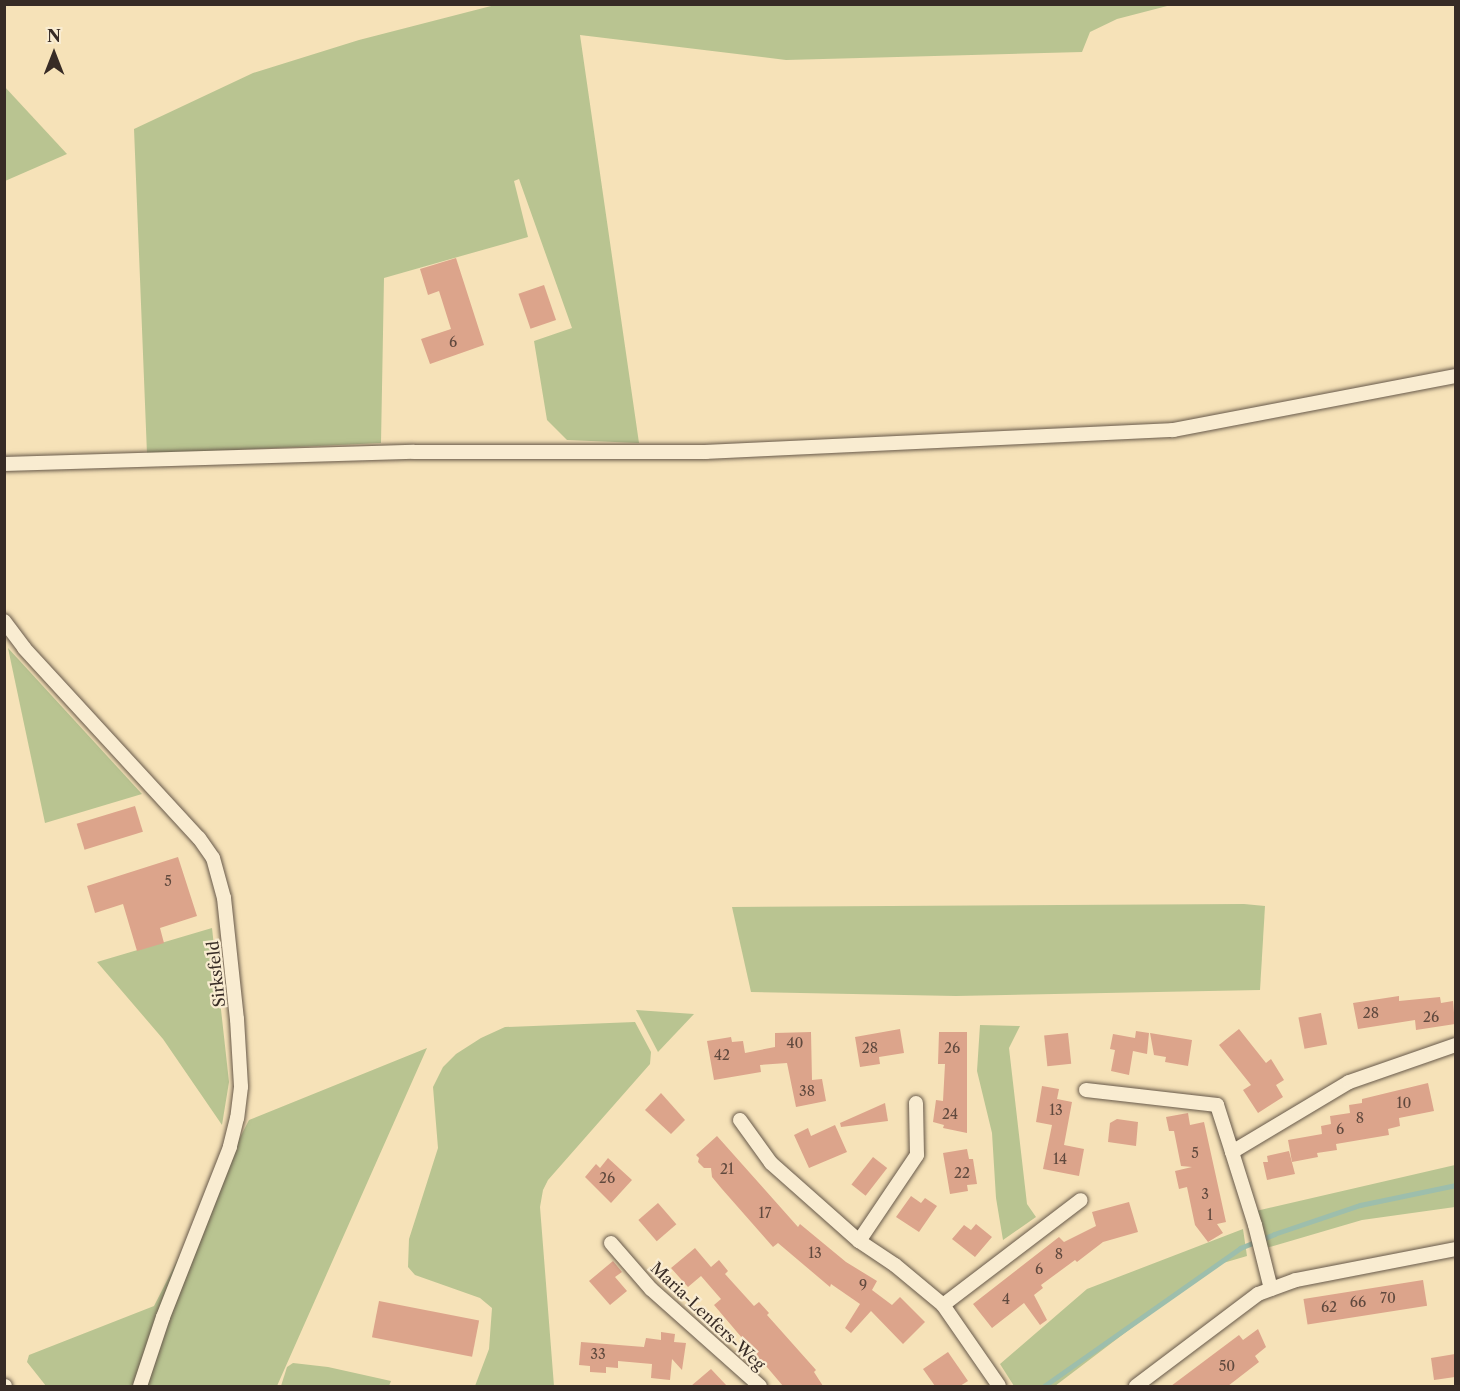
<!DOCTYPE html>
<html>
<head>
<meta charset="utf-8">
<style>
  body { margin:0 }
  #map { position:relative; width:1460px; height:1391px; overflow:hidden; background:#f6e2b8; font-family:"Libre Caslon Text",serif }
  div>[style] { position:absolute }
  .green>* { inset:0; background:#b9c491 }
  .stream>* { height:5px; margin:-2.5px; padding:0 2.5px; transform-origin:2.5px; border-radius:2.5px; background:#9dbeac }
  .building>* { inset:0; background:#dca48b; transform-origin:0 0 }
  .roads { filter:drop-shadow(0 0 2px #67594a) drop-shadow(0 0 2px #67594a) }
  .street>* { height:14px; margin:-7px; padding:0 7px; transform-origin:7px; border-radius:7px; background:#f9ecd1 }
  span { translate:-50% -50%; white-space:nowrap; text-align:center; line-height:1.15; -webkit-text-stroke:4.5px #f9ecd1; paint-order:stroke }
  .number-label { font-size:14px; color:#60493e }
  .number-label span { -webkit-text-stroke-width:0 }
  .street-label { font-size:16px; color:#372b25 }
  .frame { position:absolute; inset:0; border:6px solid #372b25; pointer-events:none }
  .north { position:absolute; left:24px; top:24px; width:60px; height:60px; -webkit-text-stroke:4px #f9ecd1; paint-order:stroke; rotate:0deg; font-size:16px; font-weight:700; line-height:24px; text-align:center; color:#372b25 }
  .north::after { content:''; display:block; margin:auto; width:21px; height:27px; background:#372b25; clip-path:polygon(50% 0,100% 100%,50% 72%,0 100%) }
</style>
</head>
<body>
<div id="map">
  <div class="green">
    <div style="clip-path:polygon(495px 5px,1171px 5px,1117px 19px,1090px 32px,1082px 52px,786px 60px,580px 35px,639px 443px,567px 440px,547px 420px,534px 341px,572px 328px,519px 179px,514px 181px,528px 237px,384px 278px,381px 443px,147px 454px,134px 129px,253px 73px,359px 40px)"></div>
    <div style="clip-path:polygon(4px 86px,67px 154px,5px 181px,4px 181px)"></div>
    <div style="clip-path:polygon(8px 648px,142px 794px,45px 823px)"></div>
    <div style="clip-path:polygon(1244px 904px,1265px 906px,1260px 990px,956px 996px,751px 992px,732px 907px)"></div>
    <div style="clip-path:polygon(212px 928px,229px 1082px,222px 1125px,163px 1039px,97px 962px)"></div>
    <div style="clip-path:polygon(636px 1010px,694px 1014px,658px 1052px)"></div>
    <div style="clip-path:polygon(635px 1022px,651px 1052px,650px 1064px,548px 1180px,543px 1190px,540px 1207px,554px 1386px,475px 1386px,489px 1349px,492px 1308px,480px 1298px,415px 1275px,408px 1267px,409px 1239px,438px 1148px,433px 1087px,443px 1067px,456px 1054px,481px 1038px,505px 1027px)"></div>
    <div style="clip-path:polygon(980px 1025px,1020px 1026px,1009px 1048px,1027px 1204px,1036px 1217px,1003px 1240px,996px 1198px,992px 1133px,977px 1071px)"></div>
    <div style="clip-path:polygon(427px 1048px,277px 1386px,46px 1386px,27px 1362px,29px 1355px,154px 1306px,249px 1120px)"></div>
    <div style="clip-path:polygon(1455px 1165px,1455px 1207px,1362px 1220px,1263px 1249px,1256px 1211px)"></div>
    <div style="clip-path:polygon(1243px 1229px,1247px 1256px,1213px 1266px,1055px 1386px,1014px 1386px,1000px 1364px,1087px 1289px)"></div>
    <div style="clip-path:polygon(293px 1363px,328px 1367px,391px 1381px,389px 1386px,281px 1386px,287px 1367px)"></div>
  </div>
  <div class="stream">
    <div style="left:1044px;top:1386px;width:240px;rotate:-35.1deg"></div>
    <div style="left:1240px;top:1248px;width:37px;rotate:-22deg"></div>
    <div style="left:1274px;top:1234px;width:91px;rotate:-18.6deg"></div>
    <div style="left:1360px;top:1205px;width:98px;rotate:-11.8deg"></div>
  </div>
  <div class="building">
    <div style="clip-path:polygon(456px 258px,484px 345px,430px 364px,421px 339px,451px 329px,439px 291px,428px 295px,420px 269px)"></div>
    <div style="left:544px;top:285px;width:37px;height:27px;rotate:71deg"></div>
    <div style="left:135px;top:806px;width:27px;height:61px;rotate:73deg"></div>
    <div style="clip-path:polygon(178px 857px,197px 916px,160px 928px,164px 943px,137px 951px,123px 904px,95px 913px,87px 886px)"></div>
    <div style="clip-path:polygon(1399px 996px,1399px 1001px,1440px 997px,1441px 1003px,1453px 1001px,1455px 1024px,1416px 1030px,1415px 1020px,1358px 1029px,1353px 1003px)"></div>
    <div style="left:1321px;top:1013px;width:32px;height:23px;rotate:79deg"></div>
    <div style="clip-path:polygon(900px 1029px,904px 1053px,879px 1057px,880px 1064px,860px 1067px,855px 1037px)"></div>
    <div style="clip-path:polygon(1239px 1029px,1266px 1063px,1271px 1059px,1284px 1080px,1276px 1085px,1283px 1097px,1258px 1113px,1243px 1090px,1251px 1085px,1219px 1045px)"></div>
    <div style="clip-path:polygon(1136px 1031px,1149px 1033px,1147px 1054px,1133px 1051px,1129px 1075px,1111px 1071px,1115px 1050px,1110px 1049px,1113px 1034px,1135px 1038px)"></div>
    <div style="clip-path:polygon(811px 1032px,812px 1080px,822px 1079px,826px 1101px,796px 1107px,787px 1063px,760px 1065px,761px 1072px,714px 1080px,707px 1041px,731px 1037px,732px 1042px,743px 1041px,745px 1053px,775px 1047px,775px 1033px)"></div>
    <div style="clip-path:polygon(939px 1032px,967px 1032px,967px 1133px,943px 1128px,944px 1125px,933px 1122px,936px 1100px,943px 1101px,945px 1064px,938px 1064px)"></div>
    <div style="left:1068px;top:1033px;width:31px;height:24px;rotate:84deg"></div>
    <div style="clip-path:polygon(1150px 1033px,1192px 1040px,1188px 1066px,1165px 1062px,1166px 1057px,1154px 1055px)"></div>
    <div style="clip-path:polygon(1428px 1083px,1434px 1111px,1399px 1118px,1400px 1126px,1388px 1129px,1389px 1135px,1336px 1144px,1337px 1150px,1317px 1153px,1318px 1157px,1292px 1162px,1288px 1140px,1322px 1134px,1321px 1126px,1331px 1124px,1330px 1116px,1350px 1113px,1349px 1105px,1362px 1103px,1362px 1099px)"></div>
    <div style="clip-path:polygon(1042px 1086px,1059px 1089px,1057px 1099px,1072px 1102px,1064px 1145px,1084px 1149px,1079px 1176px,1043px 1169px,1052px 1125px,1036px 1122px)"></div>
    <div style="clip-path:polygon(661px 1093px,685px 1120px,671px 1134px,645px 1110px)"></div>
    <div style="clip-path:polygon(885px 1103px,888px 1121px,841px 1127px,840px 1123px)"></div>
    <div style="clip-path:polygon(1188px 1113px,1190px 1125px,1204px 1122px,1226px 1222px,1217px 1224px,1223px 1233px,1208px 1242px,1195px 1225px,1187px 1187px,1179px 1189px,1175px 1171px,1192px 1167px,1181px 1166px,1174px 1131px,1169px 1131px,1166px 1117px)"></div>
    <div style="clip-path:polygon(1117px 1119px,1138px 1122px,1136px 1146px,1108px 1142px,1110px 1123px)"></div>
    <div style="clip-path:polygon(835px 1125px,847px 1152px,809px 1168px,794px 1135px,808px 1128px,811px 1136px)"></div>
    <div style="clip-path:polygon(717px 1136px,798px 1227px,800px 1224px,846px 1262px,877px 1281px,872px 1290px,892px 1305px,900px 1297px,925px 1322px,903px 1344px,871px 1311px,851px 1333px,845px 1328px,860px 1304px,831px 1284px,830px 1287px,778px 1243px,773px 1247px,722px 1189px,712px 1177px,711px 1168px,704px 1168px,698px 1162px,699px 1158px,696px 1155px)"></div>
    <div style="clip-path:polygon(967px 1149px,969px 1159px,973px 1159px,977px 1184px,967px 1185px,968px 1191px,950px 1194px,943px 1153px)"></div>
    <div style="clip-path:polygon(1289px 1151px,1295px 1174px,1267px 1180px,1263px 1162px,1268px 1162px,1267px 1156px)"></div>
    <div style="left:873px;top:1157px;width:18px;height:35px;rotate:38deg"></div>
    <div style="clip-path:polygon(608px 1158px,632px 1180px,611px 1203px,585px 1177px,596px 1164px,600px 1168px)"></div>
    <div style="clip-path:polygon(911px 1196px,921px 1203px,925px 1198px,937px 1206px,919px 1232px,896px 1217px)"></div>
    <div style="clip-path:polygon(1129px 1202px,1138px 1232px,1103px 1242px,1077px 1262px,1075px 1260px,1041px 1285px,1043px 1288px,1034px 1295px,1047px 1320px,1040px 1325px,1024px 1303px,992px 1328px,973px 1304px,1059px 1237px,1064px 1242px,1096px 1226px,1092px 1212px)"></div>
    <div style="left:658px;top:1203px;width:28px;height:26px;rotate:49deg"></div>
    <div style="clip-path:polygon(976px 1224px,992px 1237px,975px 1257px,952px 1239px,964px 1225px,971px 1230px)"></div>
    <div style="clip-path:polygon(695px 1248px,711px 1267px,719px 1260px,728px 1271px,725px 1274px,754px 1306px,759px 1302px,769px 1313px,767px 1315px,816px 1370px,814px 1372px,823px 1386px,783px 1386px,714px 1305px,721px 1299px,701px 1276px,688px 1287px,671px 1268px)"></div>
    <div style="clip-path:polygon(613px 1261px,622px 1272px,615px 1277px,627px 1291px,610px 1305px,589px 1281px)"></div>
    <div style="left:1423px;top:1280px;width:26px;height:121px;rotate:81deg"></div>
    <div style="left:379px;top:1301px;width:102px;height:37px;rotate:11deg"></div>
    <div style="clip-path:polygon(1258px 1329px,1266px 1347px,1255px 1356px,1259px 1362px,1228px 1386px,1171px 1386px,1239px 1335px,1243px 1340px)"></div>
    <div style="clip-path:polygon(661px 1332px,675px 1334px,674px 1342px,686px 1343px,682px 1370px,672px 1359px,670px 1380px,651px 1378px,652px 1364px,618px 1361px,618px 1368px,606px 1367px,606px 1373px,590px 1372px,590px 1366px,579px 1365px,581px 1342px,644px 1347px,646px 1338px,661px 1340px)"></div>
    <div style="clip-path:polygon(948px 1352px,968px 1381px,960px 1386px,935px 1386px,923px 1369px)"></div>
    <div style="clip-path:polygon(1455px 1354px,1455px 1377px,1434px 1380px,1431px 1358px)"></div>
    <div style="clip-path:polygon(711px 1369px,727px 1386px,691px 1386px)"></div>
  </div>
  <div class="roads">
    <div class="street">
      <div style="left:4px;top:464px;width:410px;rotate:-1.7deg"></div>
      <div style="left:414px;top:452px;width:292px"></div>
      <div style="left:706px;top:452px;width:468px;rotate:-2.7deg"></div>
      <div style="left:1173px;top:430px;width:288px;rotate:-10.8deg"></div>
      <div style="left:4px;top:621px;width:34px;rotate:53deg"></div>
      <div style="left:24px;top:648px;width:258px;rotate:47.4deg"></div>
      <div style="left:199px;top:838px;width:24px;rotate:55deg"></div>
      <div style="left:213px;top:858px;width:41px;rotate:74.6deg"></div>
      <div style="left:224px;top:898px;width:122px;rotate:83.9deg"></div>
      <div style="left:237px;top:1019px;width:68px;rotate:86.6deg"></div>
      <div style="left:241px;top:1087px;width:31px;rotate:97deg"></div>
      <div style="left:237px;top:1118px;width:30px;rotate:104deg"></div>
      <div style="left:230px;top:1147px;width:183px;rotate:111.5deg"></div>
      <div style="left:163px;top:1317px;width:73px;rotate:108.4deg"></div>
      <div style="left:1086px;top:1090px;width:132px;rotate:6.5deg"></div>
      <div style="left:1217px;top:1105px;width:49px;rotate:72.3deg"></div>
      <div style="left:740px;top:1120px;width:53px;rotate:54.2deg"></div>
      <div style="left:771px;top:1163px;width:118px;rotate:41.6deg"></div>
      <div style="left:859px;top:1241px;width:43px;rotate:33.7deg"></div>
      <div style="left:895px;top:1265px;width:62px;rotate:39.8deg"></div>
      <div style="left:943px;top:1305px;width:98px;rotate:55.3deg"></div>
      <div style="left:859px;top:1241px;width:104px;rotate:-56deg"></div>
      <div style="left:917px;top:1155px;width:52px;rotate:-91.1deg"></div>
      <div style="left:611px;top:1243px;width:61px;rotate:49deg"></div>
      <div style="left:651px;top:1289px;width:146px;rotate:41.7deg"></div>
      <div style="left:1271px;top:1289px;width:66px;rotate:-104deg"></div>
      <div style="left:1255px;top:1225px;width:77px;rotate:-107.5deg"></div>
      <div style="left:1232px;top:1152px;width:136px;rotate:-30.9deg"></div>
      <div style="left:1349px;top:1082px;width:113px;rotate:-19.1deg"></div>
      <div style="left:943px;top:1305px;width:173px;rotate:-37.3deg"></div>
      <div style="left:4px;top:1386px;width:1px"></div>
      <div style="left:1136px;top:1386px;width:153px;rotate:-37deg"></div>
      <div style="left:1258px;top:1294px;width:40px;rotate:-20.2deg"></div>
      <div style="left:1296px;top:1280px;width:163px;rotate:-11deg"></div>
    </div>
  </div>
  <div class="number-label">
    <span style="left:453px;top:342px">6</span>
    <span style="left:168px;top:881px">5</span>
    <span style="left:1371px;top:1013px">28</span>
    <span style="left:1431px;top:1017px">26</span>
    <span style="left:795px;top:1043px">40</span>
    <span style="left:870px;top:1048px">28</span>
    <span style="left:952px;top:1048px">26</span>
    <span style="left:722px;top:1055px">42</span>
    <span style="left:807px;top:1091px">38</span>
    <span style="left:1404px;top:1103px">10</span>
    <span style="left:1056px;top:1110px">13</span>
    <span style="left:950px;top:1114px">24</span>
    <span style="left:1360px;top:1118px">8</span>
    <span style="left:1340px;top:1129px">6</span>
    <span style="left:1195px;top:1153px">5</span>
    <span style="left:1060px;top:1159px">14</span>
    <span style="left:727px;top:1169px">21</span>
    <span style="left:962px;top:1173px">22</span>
    <span style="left:607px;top:1178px">26</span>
    <span style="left:1205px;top:1194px">3</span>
    <span style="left:765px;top:1213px">17</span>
    <span style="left:1210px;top:1215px">1</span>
    <span style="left:815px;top:1253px">13</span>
    <span style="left:1059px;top:1254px">8</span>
    <span style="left:1039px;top:1269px">6</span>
    <span style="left:863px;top:1285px">9</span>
    <span style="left:1388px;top:1298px">70</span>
    <span style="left:1006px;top:1299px">4</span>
    <span style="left:1358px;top:1302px">66</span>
    <span style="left:1329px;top:1307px">62</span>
    <span style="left:598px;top:1354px">33</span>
    <span style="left:1227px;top:1366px">50</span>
  </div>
  <div class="street-label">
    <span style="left:216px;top:974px;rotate:-96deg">Sirksfeld</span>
    <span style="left:708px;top:1316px;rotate:43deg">Maria-Lenfers-Weg</span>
  </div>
  <div class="frame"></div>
  <div class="north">N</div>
</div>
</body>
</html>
